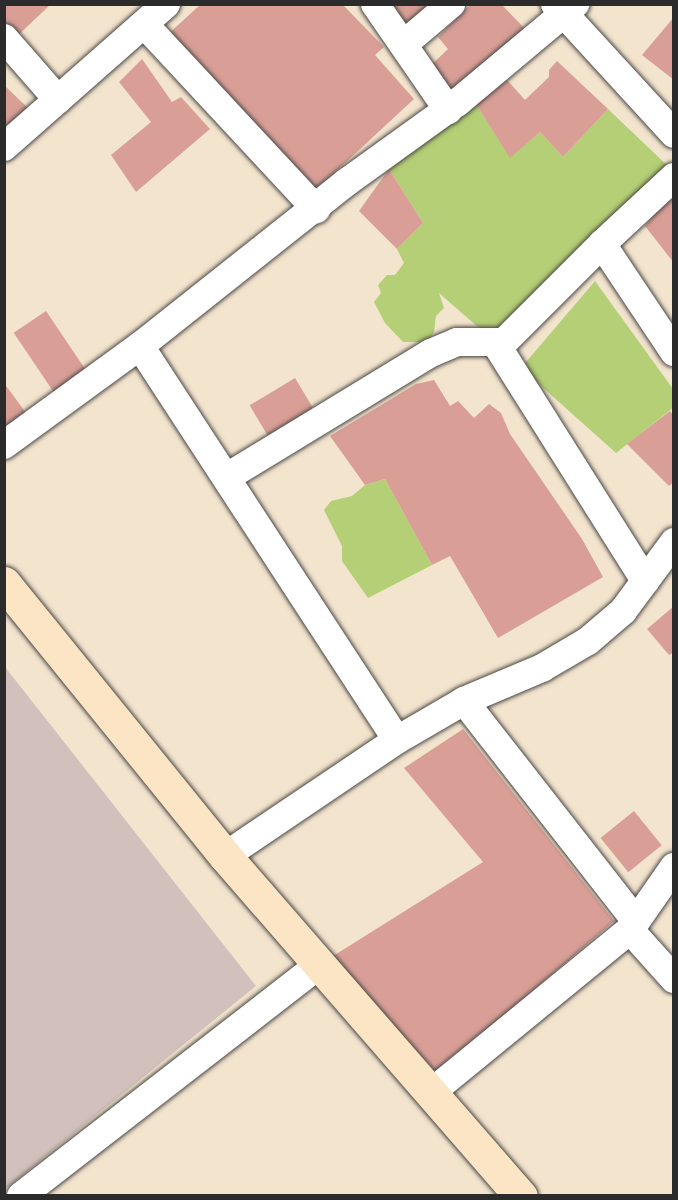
<!DOCTYPE html>
<html>
<head>
<meta charset="utf-8">
<style>
  body { margin:0 }
  #map { position:relative; width:678px; height:1200px; overflow:hidden; background:#f3e4ce; font-family:"Playpen Sans",sans-serif }
  div>[style] { position:absolute }
  .industrial>* { inset:0; background:#d1c0bc }
  .green>* { inset:0; background:#b4cf75 }
  .building>* { inset:0; background:#d99f97; transform-origin:0 0 }
  .roads { filter:drop-shadow(0 0 2px #494743) drop-shadow(0 0 2px #494743) }
  .street>* { height:28px; margin:-14px; padding:0 14px; transform-origin:14px; border-radius:14px; background:#fff }
  .secondary>* { height:33px; margin:-16.5px; padding:0 16.5px; transform-origin:16.5px; border-radius:16.5px; background:#fce5c4 }
  span { translate:-50% -50%; white-space:nowrap; text-align:center; line-height:1.15; -webkit-text-stroke:4.5px #f6f6f2; paint-order:stroke }
  .frame { position:absolute; inset:0; border:6px solid #2b2b2b; pointer-events:none }
</style>
</head>
<body>
<div id="map">
  <div class="industrial">
    <div style="clip-path:polygon(5px 667px,256px 986px,5px 1189px,4px 1189px)"></div>
  </div>
  <div class="green">
    <div style="clip-path:polygon(476px 104px,510px 157px,540px 132px,563px 157px,608px 109px,672px 170px,495px 342px,439px 293px,444px 308px,436px 316px,434px 332px,427px 342px,403px 342px,385px 323px,374px 302px,381px 293px,378px 285px,387px 275px,395px 275px,404px 263px,397px 249px,423px 223px,389px 169px)"></div>
    <div style="clip-path:polygon(595px 281px,673px 389px,673px 408px,616px 453px,521px 368px)"></div>
    <div style="clip-path:polygon(385px 479px,432px 565px,368px 598px,342px 561px,342px 546px,324px 510px,331px 501px,352px 496px,365px 485px)"></div>
  </div>
  <div class="building">
    <div style="clip-path:polygon(4px 4px,51px 4px,14px 39px,4px 29px)"></div>
    <div style="clip-path:polygon(201px 4px,342px 4px,384px 47px,375px 55px,414px 99px,317px 189px,165px 37px)"></div>
    <div style="clip-path:polygon(382px 4px,433px 4px,401px 31px)"></div>
    <div style="clip-path:polygon(471px 4px,501px 4px,529px 33px,452px 99px,426px 70px,448px 49px,438px 37px)"></div>
    <div style="clip-path:polygon(674px 17px,674px 80px,642px 55px)"></div>
    <div style="clip-path:polygon(142px 59px,172px 102px,181px 97px,210px 129px,136px 192px,111px 155px,151px 122px,119px 82px)"></div>
    <div style="clip-path:polygon(557px 61px,608px 109px,563px 157px,540px 132px,510px 158px,476px 104px,507px 80px,525px 100px,549px 77px,549px 70px)"></div>
    <div style="clip-path:polygon(4px 85px,31px 111px,4px 137px)"></div>
    <div style="clip-path:polygon(389px 169px,423px 223px,397px 249px,359px 211px)"></div>
    <div style="clip-path:polygon(674px 190px,674px 263px,645px 226px)"></div>
    <div style="left:46px;top:311px;width:75px;height:39px;rotate:56deg"></div>
    <div style="left:295px;top:378px;width:42px;height:53px;rotate:59deg"></div>
    <div style="clip-path:polygon(434px 380px,450px 406px,458px 401px,474px 418px,489px 404px,501px 413px,510px 434px,582px 539px,603px 577px,498px 638px,450px 556px,432px 565px,385px 479px,365px 485px,330px 436px,416px 384px)"></div>
    <div style="clip-path:polygon(4px 383px,29px 417px,4px 434px)"></div>
    <div style="clip-path:polygon(670px 411px,674px 416px,674px 482px,669px 486px,627px 444px)"></div>
    <div style="clip-path:polygon(674px 606px,674px 652px,669px 655px,647px 629px)"></div>
    <div style="clip-path:polygon(463px 729px,614px 921px,437px 1073px,330px 958px,483px 862px,404px 768px)"></div>
    <div style="left:634px;top:811px;width:44px;height:43px;rotate:51deg"></div>
  </div>
  <div class="roads">
    <div class="street">
      <div style="left:375px;top:4px;width:129px;rotate:55.4deg"></div>
      <div style="left:555px;top:4px;width:176px;rotate:47.5deg"></div>
      <div style="left:144px;top:24px;width:253px;rotate:47.1deg"></div>
      <div style="left:4px;top:38px;width:82px;rotate:48.9deg"></div>
      <div style="left:404px;top:44px;width:62px;rotate:-40.4deg"></div>
      <div style="left:4px;top:147px;width:216px;rotate:-41.4deg"></div>
      <div style="left:674px;top:177px;width:98px;rotate:137.1deg"></div>
      <div style="left:602px;top:244px;width:130px;rotate:56.3deg"></div>
      <div style="left:496px;top:344px;width:280px;rotate:57.8deg"></div>
      <div style="left:140px;top:346px;width:470px;rotate:56.9deg"></div>
      <div style="left:4px;top:445px;width:168px;rotate:-36.1deg"></div>
      <div style="left:140px;top:346px;width:264px;rotate:-38.4deg"></div>
      <div style="left:347px;top:182px;width:137px;rotate:-35.8deg"></div>
      <div style="left:458px;top:102px;width:153px;rotate:-39.9deg"></div>
      <div style="left:227px;top:477px;width:239px;rotate:-31.3deg"></div>
      <div style="left:431px;top:353px;width:28px;rotate:-23deg"></div>
      <div style="left:457px;top:342px;width:47px"></div>
      <div style="left:504px;top:342px;width:139px;rotate:-45deg"></div>
      <div style="left:464px;top:701px;width:279px;rotate:52deg"></div>
      <div style="left:225px;top:856px;width:207px;rotate:-34deg"></div>
      <div style="left:397px;top:740px;width:78px;rotate:-30.2deg"></div>
      <div style="left:464px;top:701px;width:85px;rotate:-22.9deg"></div>
      <div style="left:542px;top:668px;width:53px;rotate:-30.4deg"></div>
      <div style="left:588px;top:641px;width:46px;rotate:-40.6deg"></div>
      <div style="left:623px;top:611px;width:86px;rotate:-53.5deg"></div>
      <div style="left:630px;top:930px;width:66px;rotate:48.1deg"></div>
      <div style="left:433px;top:1091px;width:254px;rotate:-39.3deg"></div>
      <div style="left:630px;top:930px;width:77px;rotate:-55.1deg"></div>
      <div style="left:21px;top:1196px;width:377px;rotate:-37.8deg"></div>
    </div>
    <div class="secondary">
      <div style="left:4px;top:583px;width:351px;rotate:51deg"></div>
      <div style="left:225px;top:856px;width:451px;rotate:49deg"></div>
    </div>
  </div>
  <div class="frame"></div>
</div>
</body>
</html>
